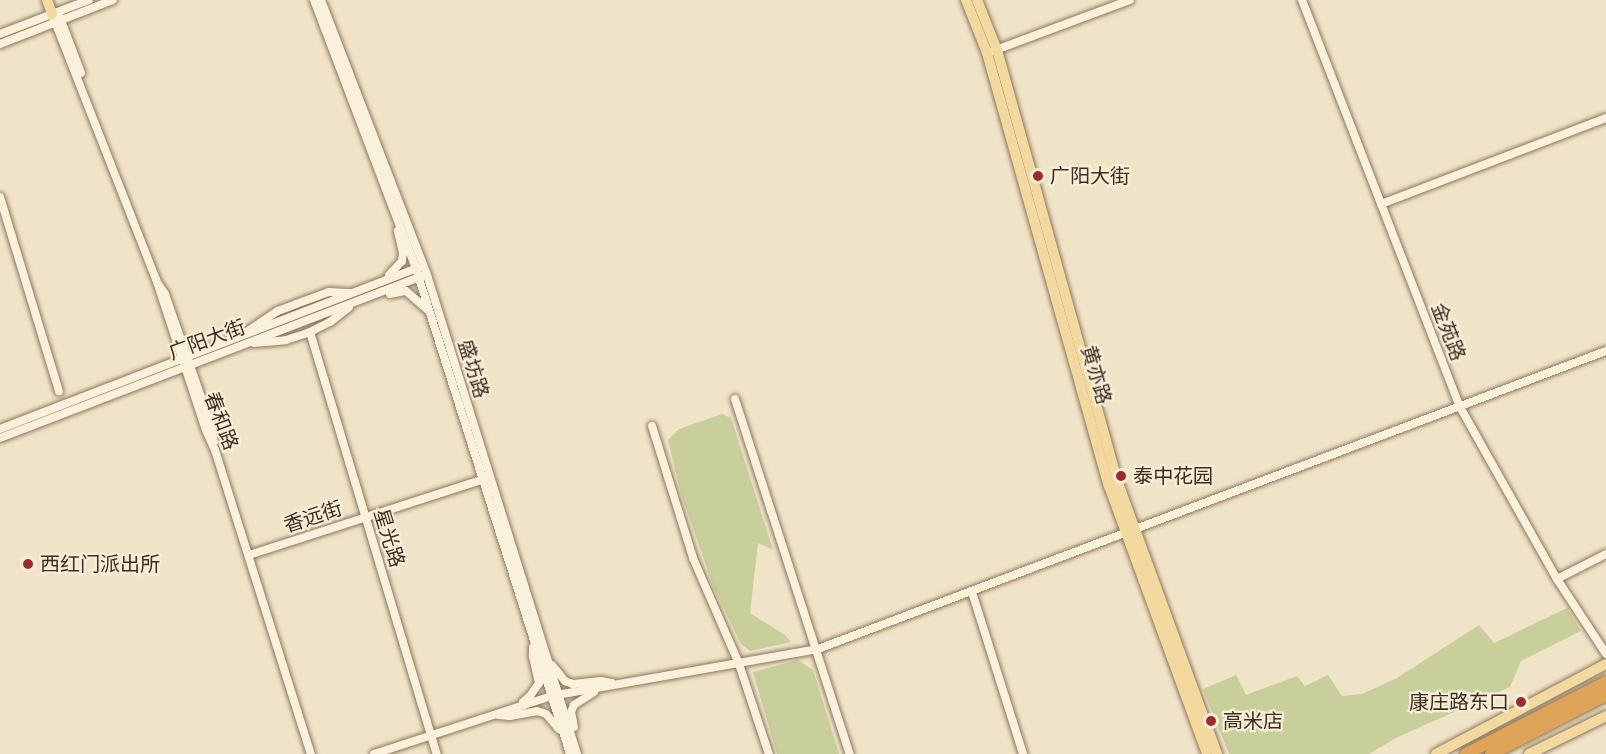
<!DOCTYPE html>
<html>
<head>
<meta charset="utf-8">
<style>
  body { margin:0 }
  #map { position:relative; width:1606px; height:754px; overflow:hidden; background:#f0e4c8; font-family:"Roboto Serif","Noto Sans SC",serif }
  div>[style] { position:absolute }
  .green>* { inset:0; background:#c9cf9b }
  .roads { filter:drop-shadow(0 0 2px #8d765c) drop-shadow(0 0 2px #8d765c) }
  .minor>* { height:8px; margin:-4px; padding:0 4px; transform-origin:4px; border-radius:4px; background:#faf1dc }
  .major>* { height:10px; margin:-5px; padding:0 5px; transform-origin:5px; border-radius:5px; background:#f3d9a0 }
  .highway>* { height:12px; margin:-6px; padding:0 6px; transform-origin:6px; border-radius:6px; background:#e0a458 }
  .dots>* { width:16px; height:16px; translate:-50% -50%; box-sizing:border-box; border:3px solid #f7eed8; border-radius:50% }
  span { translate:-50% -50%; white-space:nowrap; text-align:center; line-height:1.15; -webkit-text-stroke:4.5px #f7eed8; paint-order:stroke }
  .poi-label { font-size:20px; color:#3d2e20 }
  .left { translate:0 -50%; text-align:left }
  .right { translate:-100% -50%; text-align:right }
  .street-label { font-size:20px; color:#3d2e20 }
</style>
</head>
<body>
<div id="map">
  <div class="green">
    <div style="clip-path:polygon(722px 414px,731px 418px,773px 550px,758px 543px,750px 613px,785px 635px,791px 642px,750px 651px,741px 644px,714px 588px,681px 494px,668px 440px,679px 429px)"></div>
    <div style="clip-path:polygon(1567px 608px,1581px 631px,1521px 661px,1510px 687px,1398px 737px,1369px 754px,1229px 754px,1203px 689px,1236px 675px,1246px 695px,1297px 676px,1305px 686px,1328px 675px,1342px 696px,1362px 694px,1397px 678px,1479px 625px,1494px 643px)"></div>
    <div style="clip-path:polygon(798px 660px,813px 670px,839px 754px,777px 754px,753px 672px)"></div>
  </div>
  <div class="roads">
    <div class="minor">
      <div style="left:314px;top:0;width:288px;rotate:69.2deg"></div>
      <div style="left:416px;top:269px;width:509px;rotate:72.38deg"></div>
      <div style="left:321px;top:0;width:295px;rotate:68.9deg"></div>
      <div style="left:427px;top:275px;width:502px;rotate:72.61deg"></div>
      <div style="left:1302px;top:0;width:437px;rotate:68.8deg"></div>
      <div style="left:1460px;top:407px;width:197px;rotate:60.6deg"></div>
      <div style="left:1557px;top:579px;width:90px;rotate:56.8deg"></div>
      <div style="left:52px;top:14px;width:285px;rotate:68.6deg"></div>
      <div style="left:156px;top:279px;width:159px;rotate:71.7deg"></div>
      <div style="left:206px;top:430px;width:22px;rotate:66deg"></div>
      <div style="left:215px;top:450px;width:319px;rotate:72.5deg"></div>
      <div style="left:59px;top:15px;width:62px;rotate:69.2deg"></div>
      <div style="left:0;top:34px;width:95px;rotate:-20.9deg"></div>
      <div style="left:0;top:44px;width:121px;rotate:-21.3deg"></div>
      <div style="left:993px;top:51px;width:146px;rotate:-20.4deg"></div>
      <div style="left:0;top:197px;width:203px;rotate:73.1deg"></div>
      <div style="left:1381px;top:204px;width:241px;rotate:-20.9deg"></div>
      <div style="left:389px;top:275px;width:19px;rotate:-47deg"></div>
      <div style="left:402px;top:261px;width:8px;rotate:-83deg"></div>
      <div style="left:403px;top:253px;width:23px;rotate:-103deg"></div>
      <div style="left:159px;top:285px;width:11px;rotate:56deg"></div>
      <div style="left:165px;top:294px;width:142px;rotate:70.7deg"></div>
      <div style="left:212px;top:428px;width:14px;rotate:82deg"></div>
      <div style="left:390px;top:294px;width:16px;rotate:-11deg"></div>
      <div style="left:406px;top:291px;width:28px;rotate:41deg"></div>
      <div style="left:310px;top:332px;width:441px;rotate:73.3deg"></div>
      <div style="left:245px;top:333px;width:40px;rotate:-34deg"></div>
      <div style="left:278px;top:311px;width:19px;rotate:-21deg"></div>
      <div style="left:296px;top:304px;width:35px;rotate:-20deg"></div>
      <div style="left:329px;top:292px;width:22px;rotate:3deg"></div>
      <div style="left:254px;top:343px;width:32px;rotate:-5deg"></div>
      <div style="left:286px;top:340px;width:25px;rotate:-18deg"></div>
      <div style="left:310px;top:332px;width:22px;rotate:-27deg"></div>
      <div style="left:330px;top:322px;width:24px;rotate:-38deg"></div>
      <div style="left:735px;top:399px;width:373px;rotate:72.1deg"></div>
      <div style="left:652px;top:426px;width:138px;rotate:72.7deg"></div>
      <div style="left:693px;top:558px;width:116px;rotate:66.5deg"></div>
      <div style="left:739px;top:664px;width:95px;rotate:71.6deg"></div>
      <div style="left:0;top:429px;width:450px;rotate:-21.1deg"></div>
      <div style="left:0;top:438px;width:453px;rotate:-21deg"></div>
      <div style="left:249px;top:555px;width:251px;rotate:-17.9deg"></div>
      <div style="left:1557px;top:579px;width:55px;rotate:-27deg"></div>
      <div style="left:972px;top:592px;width:170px;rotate:72.5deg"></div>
      <div style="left:552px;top:665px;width:21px;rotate:51deg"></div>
      <div style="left:565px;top:681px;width:9px;rotate:21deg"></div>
      <div style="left:573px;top:684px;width:28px;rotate:-6deg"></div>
      <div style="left:601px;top:681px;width:11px;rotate:10deg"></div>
      <div style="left:523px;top:702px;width:9px;rotate:-41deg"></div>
      <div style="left:530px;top:696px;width:16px;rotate:-55deg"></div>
      <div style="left:539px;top:683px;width:28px;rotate:-103deg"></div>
      <div style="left:533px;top:656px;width:9px;rotate:-90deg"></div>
      <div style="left:499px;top:715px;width:11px;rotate:5deg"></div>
      <div style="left:510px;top:716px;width:27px;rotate:-10deg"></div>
      <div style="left:537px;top:711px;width:9px;rotate:18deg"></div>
      <div style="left:546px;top:714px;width:20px;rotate:49deg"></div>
      <div style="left:574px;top:727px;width:15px;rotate:-101deg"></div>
      <div style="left:571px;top:712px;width:8px;rotate:-67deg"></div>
      <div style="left:574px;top:705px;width:24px;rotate:-33deg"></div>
      <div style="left:374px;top:754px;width:186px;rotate:-18.1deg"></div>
      <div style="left:551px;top:696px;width:271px;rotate:-10deg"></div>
      <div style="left:818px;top:649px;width:842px;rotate:-20.72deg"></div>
    </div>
    <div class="major">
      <div style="left:47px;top:0;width:15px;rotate:70deg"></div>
      <div style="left:966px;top:0;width:57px;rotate:68.4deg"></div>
      <div style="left:987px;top:53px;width:450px;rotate:74.3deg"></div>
      <div style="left:1109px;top:486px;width:285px;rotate:69.9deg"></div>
      <div style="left:977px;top:0;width:54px;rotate:68.2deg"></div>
      <div style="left:997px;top:50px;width:450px;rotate:74.4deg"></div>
      <div style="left:1118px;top:483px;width:289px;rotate:69.9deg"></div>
      <div style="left:1436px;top:754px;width:192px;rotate:-27.9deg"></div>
      <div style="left:1529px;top:754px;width:86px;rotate:-26.3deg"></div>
    </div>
    <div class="highway">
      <div style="left:1466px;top:754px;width:157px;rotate:-27.2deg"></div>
      <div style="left:1491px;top:754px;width:129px;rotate:-27.2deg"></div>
    </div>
  </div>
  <div class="dots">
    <div style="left:1038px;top:176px;background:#9e2a2b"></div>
    <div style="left:1121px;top:476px;background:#9e2a2b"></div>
    <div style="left:28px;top:564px;background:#9e2a2b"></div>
    <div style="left:1521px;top:702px;background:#9e2a2b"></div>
    <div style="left:1211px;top:721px;background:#9e2a2b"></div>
  </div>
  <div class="poi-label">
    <span class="left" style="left:1050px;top:176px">广阳大街</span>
    <span class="left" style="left:1133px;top:476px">泰中花园</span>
    <span class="left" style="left:40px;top:564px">西红门派出所</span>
    <span class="right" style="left:1509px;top:702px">康庄路东口</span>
    <span class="left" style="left:1223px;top:721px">高米店</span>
  </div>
  <div class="street-label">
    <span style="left:1448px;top:332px;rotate:69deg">金苑路</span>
    <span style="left:207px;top:340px;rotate:-20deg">广阳大街</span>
    <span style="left:473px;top:369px;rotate:73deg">盛坊路</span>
    <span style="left:1096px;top:375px;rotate:74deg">黄亦路</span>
    <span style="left:221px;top:421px;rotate:69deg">春和路</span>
    <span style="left:313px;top:517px;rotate:-18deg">香远街</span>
    <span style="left:389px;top:538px;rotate:73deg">星光路</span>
  </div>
</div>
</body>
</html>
